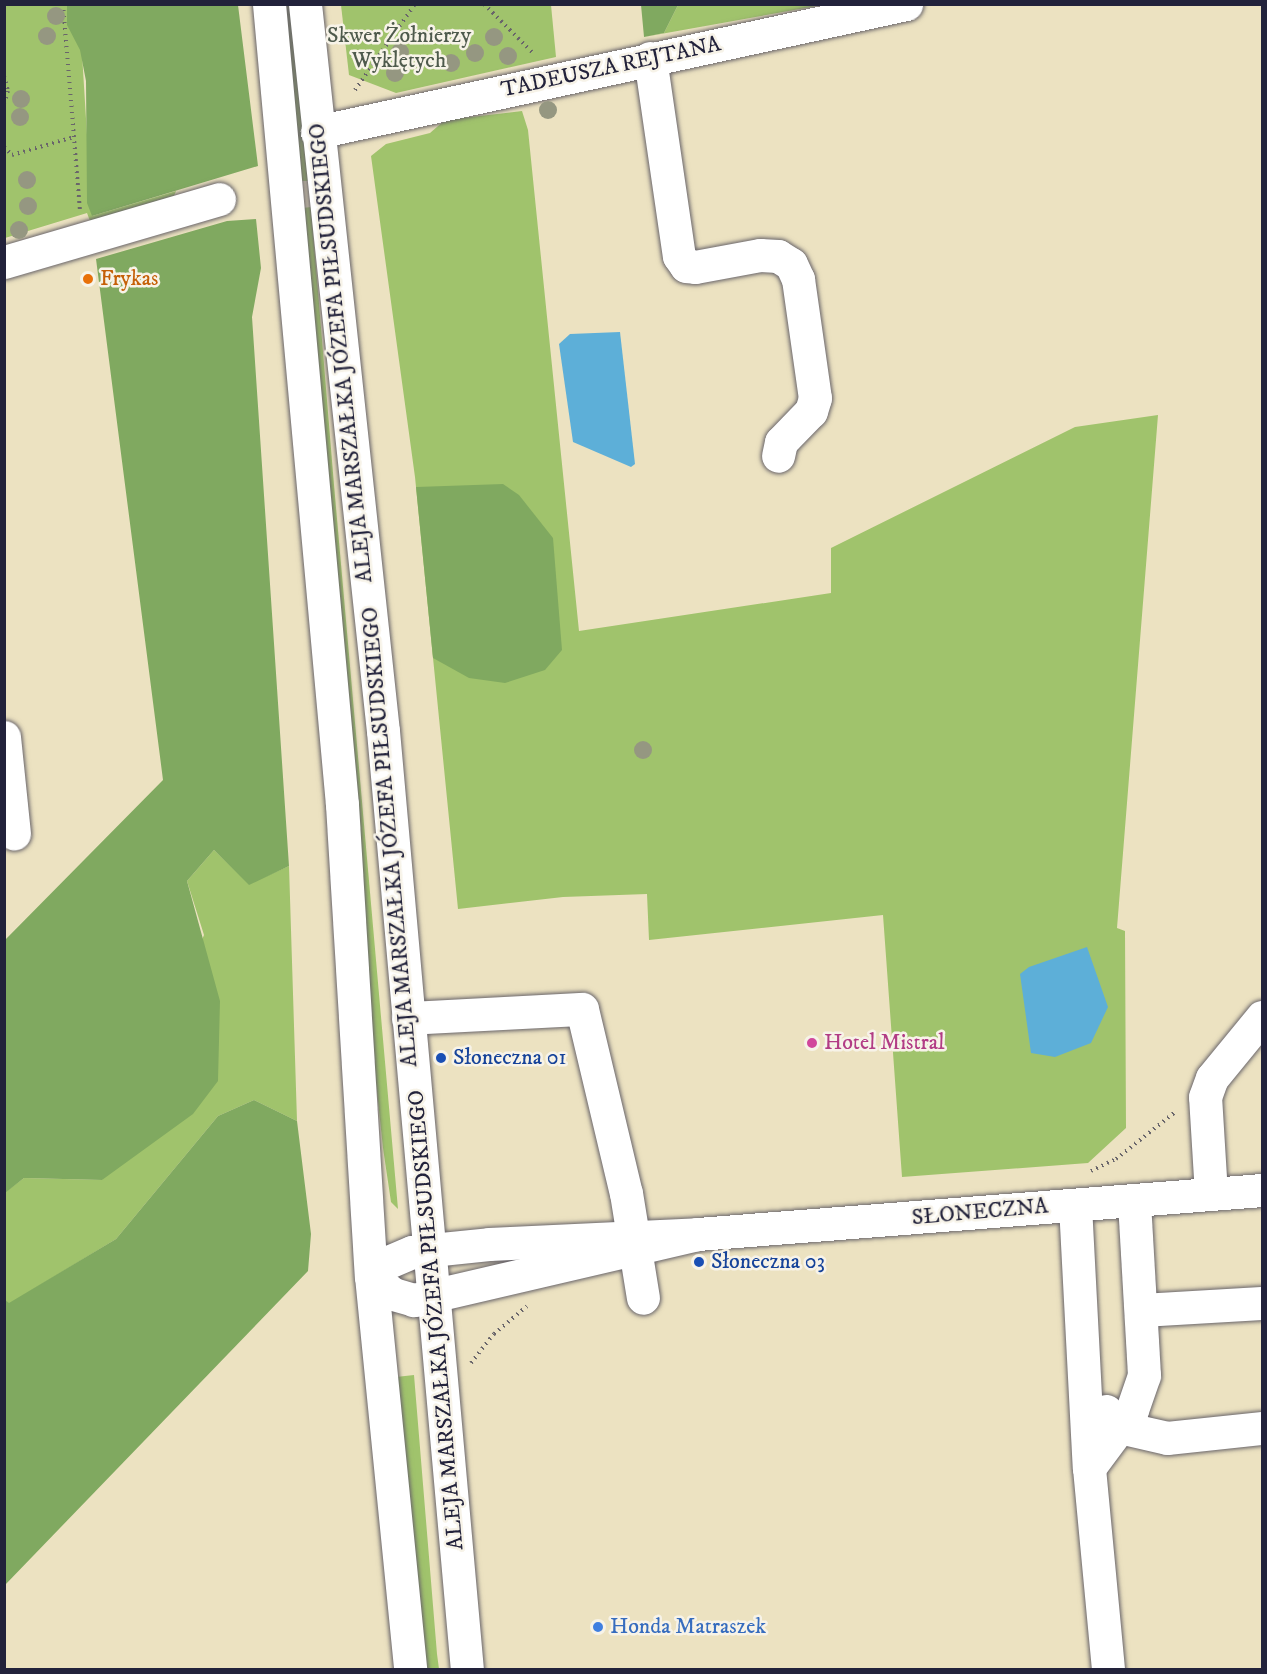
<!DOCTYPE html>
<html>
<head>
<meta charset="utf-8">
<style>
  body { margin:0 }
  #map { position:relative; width:1267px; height:1674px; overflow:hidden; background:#ece2c1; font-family:"IM FELL DW Pica",serif }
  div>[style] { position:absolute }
  .green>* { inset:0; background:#a0c36c }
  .forest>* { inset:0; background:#80a960 }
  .water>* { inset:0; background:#5dafd8 }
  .path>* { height:4px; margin-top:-2px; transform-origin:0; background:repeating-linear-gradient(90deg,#69656a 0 1.5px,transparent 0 6px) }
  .roads { filter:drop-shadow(0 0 2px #69656a) drop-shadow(0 0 2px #69656a) }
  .minor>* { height:33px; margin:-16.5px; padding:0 16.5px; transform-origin:16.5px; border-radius:16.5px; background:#fff }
  .major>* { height:33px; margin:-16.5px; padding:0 16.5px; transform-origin:16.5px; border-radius:16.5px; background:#fff }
  .trees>* { width:18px; height:18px; margin:-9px; border-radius:50%; background:#959781 }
  .dots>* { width:16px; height:16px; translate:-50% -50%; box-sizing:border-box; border:3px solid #f7f3e8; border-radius:50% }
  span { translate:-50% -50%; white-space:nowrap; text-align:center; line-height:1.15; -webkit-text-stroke:5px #f7f3e8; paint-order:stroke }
  .park-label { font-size:22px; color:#4e5a4c }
  .street-label { font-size:22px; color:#22223b }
  .food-label { font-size:22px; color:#c56008 }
  .left { translate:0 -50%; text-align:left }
  .hotel-label { font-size:22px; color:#b23c85 }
  .transit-label { font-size:22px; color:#164399 }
  .shop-label { font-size:22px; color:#366cbe }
  .frame { position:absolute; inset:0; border:6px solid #22223b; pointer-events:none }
</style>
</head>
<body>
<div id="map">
  <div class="green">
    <div style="clip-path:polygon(5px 5px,79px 5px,92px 216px,176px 191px,174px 196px,90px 221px,87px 213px,5px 238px)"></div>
    <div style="clip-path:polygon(286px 5px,292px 5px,309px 181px,300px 181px)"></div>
    <div style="clip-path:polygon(341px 5px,551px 5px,556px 57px,396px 93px,349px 75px)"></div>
    <div style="clip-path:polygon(678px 5px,822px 5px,644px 37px,664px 33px)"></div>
    <div style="clip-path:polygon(522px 111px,528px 130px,579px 631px,831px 593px,831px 548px,1075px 427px,1158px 415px,1117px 928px,1125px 931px,1126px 1128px,1088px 1163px,902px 1177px,883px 915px,649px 940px,647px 894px,563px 897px,458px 909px,415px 477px,371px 156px,386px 144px,430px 133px,445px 120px)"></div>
    <div style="clip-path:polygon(311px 207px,334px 485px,398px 1209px,391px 1202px,383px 1148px,361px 941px,303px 208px)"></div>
    <div style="clip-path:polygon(214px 850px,249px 884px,289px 866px,297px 1121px,254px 1100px,218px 1116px,116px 1239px,9px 1304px,4px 1300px,4px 1193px,24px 1178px,102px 1180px,204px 935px,187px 881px)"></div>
    <div style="clip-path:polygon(414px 1375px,437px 1654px,439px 1669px,425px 1669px,396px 1377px)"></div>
  </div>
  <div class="forest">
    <div style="clip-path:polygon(67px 5px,238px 5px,258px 166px,92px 216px,87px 203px,86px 81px,80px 50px,67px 25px)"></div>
    <div style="clip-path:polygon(641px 5px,641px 4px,678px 5px,664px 33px,644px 37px)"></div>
    <div style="clip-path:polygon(256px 219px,261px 268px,252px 317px,289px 866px,249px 885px,214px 850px,187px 881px,220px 1001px,218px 1081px,193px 1114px,102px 1180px,24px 1178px,5px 1193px,5px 940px,163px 780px,96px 259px,227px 221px)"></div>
    <div style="clip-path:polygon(503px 484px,519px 495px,553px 538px,562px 650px,545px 670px,505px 683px,469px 678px,433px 658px,416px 487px)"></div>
    <div style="clip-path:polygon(254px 1100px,297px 1121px,311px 1234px,308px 1271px,5px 1585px,5px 1300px,9px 1303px,116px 1239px,218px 1116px)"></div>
  </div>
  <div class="water">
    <div style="clip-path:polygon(620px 332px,635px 464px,631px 467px,573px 442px,559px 344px,570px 334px)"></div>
    <div style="clip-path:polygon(1087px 947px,1108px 1007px,1091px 1043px,1055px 1057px,1031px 1053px,1020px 974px,1029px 967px)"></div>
  </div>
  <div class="path">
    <div style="left:63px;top:4px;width:207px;rotate:85.3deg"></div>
    <div style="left:484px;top:4px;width:69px;rotate:45deg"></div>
    <div style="left:4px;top:76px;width:16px;rotate:75deg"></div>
    <div style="left:8px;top:91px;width:13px;rotate:108deg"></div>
    <div style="left:355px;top:90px;width:105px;rotate:-55.1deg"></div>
    <div style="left:4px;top:147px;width:11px;rotate:45deg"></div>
    <div style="left:12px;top:155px;width:65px;rotate:-16.2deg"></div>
    <div style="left:1091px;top:1171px;width:28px;rotate:-26deg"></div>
    <div style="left:1116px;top:1159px;width:75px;rotate:-38.5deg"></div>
    <div style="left:471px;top:1363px;width:37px;rotate:-52deg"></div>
    <div style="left:494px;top:1334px;width:43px;rotate:-40.3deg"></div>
  </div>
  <div class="roads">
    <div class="minor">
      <div style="left:650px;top:58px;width:200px;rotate:81.7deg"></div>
      <div style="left:679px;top:256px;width:12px;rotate:55deg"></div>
      <div style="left:686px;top:266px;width:9px;rotate:6deg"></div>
      <div style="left:695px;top:267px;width:66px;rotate:-10.5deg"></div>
      <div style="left:760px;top:255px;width:18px;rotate:3deg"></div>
      <div style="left:778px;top:256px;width:15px;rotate:32deg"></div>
      <div style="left:791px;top:264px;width:17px;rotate:65deg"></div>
      <div style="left:798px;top:279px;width:120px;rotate:81.9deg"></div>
      <div style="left:815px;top:398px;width:14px;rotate:107deg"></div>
      <div style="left:811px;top:411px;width:43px;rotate:134.1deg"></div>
      <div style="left:781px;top:442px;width:14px;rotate:102deg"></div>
      <div style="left:317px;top:132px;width:603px;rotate:-12.26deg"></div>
      <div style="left:4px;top:262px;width:224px;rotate:-16.3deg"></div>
      <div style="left:4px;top:737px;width:97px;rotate:84.1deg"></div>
      <div style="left:408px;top:1018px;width:174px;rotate:-3deg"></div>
      <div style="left:582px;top:1009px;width:189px;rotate:76.6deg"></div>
      <div style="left:626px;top:1193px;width:106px;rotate:80.8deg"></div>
      <div style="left:1211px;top:1194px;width:97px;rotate:-93.5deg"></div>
      <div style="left:1205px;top:1097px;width:20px;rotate:-70deg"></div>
      <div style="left:1212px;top:1078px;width:79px;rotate:-50.7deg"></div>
      <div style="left:1075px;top:1205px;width:263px;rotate:87deg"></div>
      <div style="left:1089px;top:1468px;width:203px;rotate:84.6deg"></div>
      <div style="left:698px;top:1234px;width:292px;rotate:166.9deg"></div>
      <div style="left:414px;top:1300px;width:22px;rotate:-164deg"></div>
      <div style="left:393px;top:1294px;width:28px;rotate:-141deg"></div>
      <div style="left:371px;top:1276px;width:20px;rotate:-41deg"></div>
      <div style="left:386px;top:1263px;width:28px;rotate:-23deg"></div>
      <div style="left:412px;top:1252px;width:77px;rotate:-5.9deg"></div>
      <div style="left:489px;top:1244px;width:209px;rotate:-2.7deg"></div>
      <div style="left:698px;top:1234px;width:566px;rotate:-4.46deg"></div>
      <div style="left:1141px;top:1310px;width:121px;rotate:-3.3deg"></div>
      <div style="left:1106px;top:1411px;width:21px;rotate:51deg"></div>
      <div style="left:1119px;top:1427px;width:49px;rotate:12.9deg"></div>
      <div style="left:1167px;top:1438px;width:96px;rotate:-6deg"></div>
      <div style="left:1089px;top:1468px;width:72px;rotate:-53.4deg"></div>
      <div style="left:1132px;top:1410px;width:37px;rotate:-71deg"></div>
      <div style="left:1144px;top:1375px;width:175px;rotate:-93.3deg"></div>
    </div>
    <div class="major">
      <div style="left:269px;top:4px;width:804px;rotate:84.79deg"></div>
      <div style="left:342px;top:805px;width:472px;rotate:86.5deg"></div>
      <div style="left:371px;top:1276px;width:396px;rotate:84.3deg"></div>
      <div style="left:305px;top:4px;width:731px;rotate:83.88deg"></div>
      <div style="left:383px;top:731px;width:943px;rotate:84.89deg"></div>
    </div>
  </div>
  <div class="trees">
    <div style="left:56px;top:16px"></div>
    <div style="left:47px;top:36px"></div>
    <div style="left:494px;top:37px"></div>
    <div style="left:400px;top:52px"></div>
    <div style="left:475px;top:53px"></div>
    <div style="left:508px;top:56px"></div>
    <div style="left:451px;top:63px"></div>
    <div style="left:395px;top:73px"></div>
    <div style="left:21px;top:99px"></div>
    <div style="left:548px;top:110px"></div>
    <div style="left:20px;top:117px"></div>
    <div style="left:27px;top:180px"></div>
    <div style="left:28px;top:206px"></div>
    <div style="left:19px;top:230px"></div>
    <div style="left:643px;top:750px"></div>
  </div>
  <div class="dots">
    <div style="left:88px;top:279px;background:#e8710a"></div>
    <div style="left:812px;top:1043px;background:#d1479c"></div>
    <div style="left:441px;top:1058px;background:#1a4fb4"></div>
    <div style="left:699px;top:1262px;background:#1a4fb4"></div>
    <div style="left:598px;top:1627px;background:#3f7fe0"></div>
  </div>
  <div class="park-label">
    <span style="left:399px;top:48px">Skwer Żołnierzy<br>Wyklętych</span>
  </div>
  <div class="street-label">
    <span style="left:611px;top:67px;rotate:-12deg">TADEUSZA REJTANA</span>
    <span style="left:341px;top:353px;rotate:-96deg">ALEJA MARSZAŁKA JÓZEFA PIŁSUDSKIEGO</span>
    <span style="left:390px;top:837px;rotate:-95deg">ALEJA MARSZAŁKA JÓZEFA PIŁSUDSKIEGO</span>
    <span style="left:980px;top:1212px;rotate:-5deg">SŁONECZNA</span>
    <span style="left:436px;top:1320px;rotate:-95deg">ALEJA MARSZAŁKA JÓZEFA PIŁSUDSKIEGO</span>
  </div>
  <div class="food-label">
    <span class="left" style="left:100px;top:279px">Frykas</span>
  </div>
  <div class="hotel-label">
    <span class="left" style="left:824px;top:1043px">Hotel Mistral</span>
  </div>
  <div class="transit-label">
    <span class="left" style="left:453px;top:1058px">Słoneczna 01</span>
    <span class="left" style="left:711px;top:1262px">Słoneczna 03</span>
  </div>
  <div class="shop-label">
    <span class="left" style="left:610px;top:1627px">Honda Matraszek</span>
  </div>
  <div class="frame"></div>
</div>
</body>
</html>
